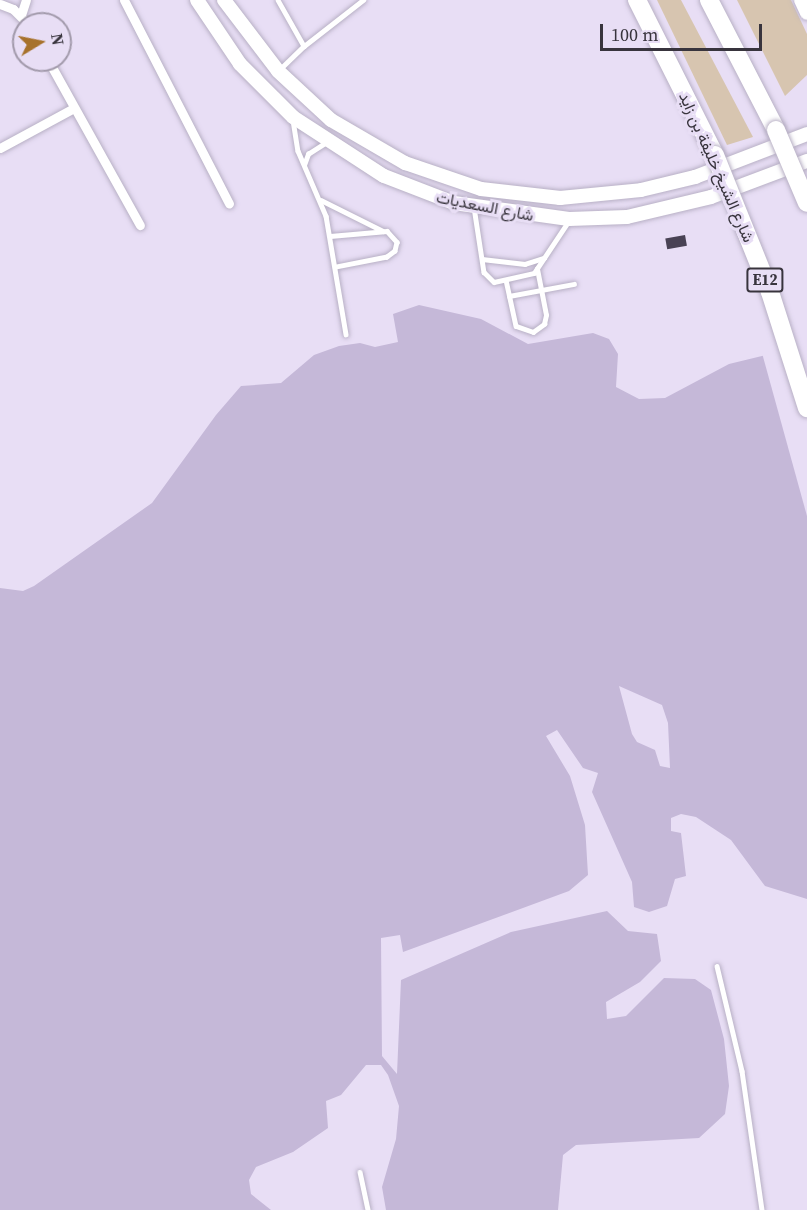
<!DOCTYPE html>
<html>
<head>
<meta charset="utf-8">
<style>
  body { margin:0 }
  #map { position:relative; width:807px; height:1210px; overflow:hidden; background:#e8def5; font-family:"Source Serif 4",Vazirmatn,serif }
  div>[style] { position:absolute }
  .green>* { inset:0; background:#d7c5b0 }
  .water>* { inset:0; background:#c5b8d8 }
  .pier>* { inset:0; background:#e8def5 }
  .building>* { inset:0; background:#494254; transform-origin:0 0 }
  .roads { filter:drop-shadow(0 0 2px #b8b0c5) drop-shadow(0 0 2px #b8b0c5) }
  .lane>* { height:4.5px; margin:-2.25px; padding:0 2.25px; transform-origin:2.25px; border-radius:2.25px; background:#fff }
  .street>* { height:9px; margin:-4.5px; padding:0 4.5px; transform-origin:4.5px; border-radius:4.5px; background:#fff }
  .secondary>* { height:14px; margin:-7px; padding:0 7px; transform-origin:7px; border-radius:7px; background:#fff }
  .highway>* { height:18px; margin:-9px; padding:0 9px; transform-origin:9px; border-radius:9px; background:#fff }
  .bridges { filter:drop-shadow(0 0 2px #b8b0c5) drop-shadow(0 0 2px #b8b0c5) }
  .highway-bridge>* { height:18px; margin:-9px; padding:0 9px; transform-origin:9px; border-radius:9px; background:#fff }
  span { translate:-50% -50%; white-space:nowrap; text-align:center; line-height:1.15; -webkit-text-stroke:6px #e8def5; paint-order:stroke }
  .shield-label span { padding:2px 4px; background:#e8def5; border:2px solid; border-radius:4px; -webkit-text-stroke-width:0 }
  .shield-label { font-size:15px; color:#38343d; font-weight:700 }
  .street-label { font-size:16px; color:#38343d }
  .north { position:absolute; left:12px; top:12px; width:60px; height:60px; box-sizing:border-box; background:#e8def5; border:2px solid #a29aab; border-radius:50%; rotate:80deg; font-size:16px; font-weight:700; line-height:24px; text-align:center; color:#38343d }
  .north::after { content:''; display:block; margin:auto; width:21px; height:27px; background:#a7722c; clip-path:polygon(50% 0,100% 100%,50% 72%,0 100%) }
  .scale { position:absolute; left:600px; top:24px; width:162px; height:27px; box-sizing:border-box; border:3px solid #38343d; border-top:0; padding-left:8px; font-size:18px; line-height:21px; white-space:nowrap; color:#38343d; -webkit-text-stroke:4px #e8def5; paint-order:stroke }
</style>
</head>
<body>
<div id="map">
  <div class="green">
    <div style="clip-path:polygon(657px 0,681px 0,753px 137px,727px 145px)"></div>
    <div style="clip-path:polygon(737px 0,791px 0,807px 34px,807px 75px,785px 96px)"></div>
  </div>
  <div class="water">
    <div style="clip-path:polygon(evenodd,419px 305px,481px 319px,528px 344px,593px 333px,609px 339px,618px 354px,616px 387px,639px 399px,665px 398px,729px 364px,807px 345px,807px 899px,765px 886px,731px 840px,696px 817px,681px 814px,671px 818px,671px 831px,681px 833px,686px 876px,675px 879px,667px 906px,649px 912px,634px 907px,632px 882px,592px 792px,598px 773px,583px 768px,557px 730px,546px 736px,570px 776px,585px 825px,588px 875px,569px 891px,403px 952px,400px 935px,381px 938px,382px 1056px,397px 1074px,401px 980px,511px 932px,607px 911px,628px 931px,657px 934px,661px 961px,640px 982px,606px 1002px,607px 1019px,626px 1016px,664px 978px,695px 979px,711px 990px,724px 1039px,729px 1086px,725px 1114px,699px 1138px,576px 1145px,563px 1155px,558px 1210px,386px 1210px,382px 1187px,396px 1139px,399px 1106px,388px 1075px,381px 1065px,366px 1065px,341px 1095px,326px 1101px,328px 1128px,293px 1152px,256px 1167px,249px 1180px,251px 1194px,271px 1210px,0 1210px,0 588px,23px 591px,34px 586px,152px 503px,216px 415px,241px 386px,281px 383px,314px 355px,339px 346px,360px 343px,375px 347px,398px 342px,393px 314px,419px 305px,619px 686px,662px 705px,668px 723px,670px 768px,660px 766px,655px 750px,637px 742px,632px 734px,619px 686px)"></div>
  </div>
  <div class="pier">
    <div style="clip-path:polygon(807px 342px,807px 516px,762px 353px)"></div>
  </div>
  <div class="building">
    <div style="left:685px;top:235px;width:11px;height:20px;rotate:80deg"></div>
  </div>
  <div class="roads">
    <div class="lane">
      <div style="left:278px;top:0;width:53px;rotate:60.5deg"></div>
      <div style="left:280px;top:69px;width:33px;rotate:-44deg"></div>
      <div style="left:304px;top:46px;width:75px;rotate:-37.9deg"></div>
      <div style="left:293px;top:120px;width:31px;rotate:81deg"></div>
      <div style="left:298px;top:151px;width:71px;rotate:66.7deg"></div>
      <div style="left:326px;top:216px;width:120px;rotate:80.4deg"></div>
      <div style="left:304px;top:165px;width:12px;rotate:-70deg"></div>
      <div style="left:308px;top:154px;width:20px;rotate:-33deg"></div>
      <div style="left:321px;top:200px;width:69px;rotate:26.6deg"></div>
      <div style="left:474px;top:207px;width:66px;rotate:81.3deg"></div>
      <div style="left:484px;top:272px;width:14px;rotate:45deg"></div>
      <div style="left:494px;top:282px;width:41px;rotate:-12.7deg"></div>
      <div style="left:534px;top:273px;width:61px;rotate:-56.3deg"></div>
      <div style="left:330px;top:236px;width:57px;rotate:-5deg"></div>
      <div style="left:387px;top:231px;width:15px;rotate:48deg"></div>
      <div style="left:397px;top:242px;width:9px;rotate:103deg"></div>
      <div style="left:395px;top:251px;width:10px;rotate:143deg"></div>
      <div style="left:387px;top:257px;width:52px;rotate:168.9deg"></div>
      <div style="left:482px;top:259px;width:43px;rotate:6.6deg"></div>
      <div style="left:525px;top:264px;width:20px;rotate:-18deg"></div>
      <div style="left:506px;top:280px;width:47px;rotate:77.7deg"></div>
      <div style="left:516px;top:326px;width:18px;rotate:19deg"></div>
      <div style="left:533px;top:332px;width:14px;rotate:-36deg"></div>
      <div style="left:544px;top:324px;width:9px;rotate:-77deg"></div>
      <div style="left:546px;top:315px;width:47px;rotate:-101.1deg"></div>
      <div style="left:509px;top:296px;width:66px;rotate:-10.5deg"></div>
      <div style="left:717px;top:966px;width:108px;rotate:76.6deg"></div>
      <div style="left:742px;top:1071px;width:140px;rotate:81.8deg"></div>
      <div style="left:360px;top:1172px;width:39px;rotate:78deg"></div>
    </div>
    <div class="street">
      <div style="left:124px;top:0;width:229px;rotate:62.7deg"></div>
      <div style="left:0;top:4px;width:14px;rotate:21deg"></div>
      <div style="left:13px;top:9px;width:21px;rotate:45deg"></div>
      <div style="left:21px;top:15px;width:16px;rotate:-72deg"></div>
      <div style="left:48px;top:60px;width:189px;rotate:60.9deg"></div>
      <div style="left:0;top:148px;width:84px;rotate:-28.4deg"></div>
    </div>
    <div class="secondary">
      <div style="left:197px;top:0;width:77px;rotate:56.1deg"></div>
      <div style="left:240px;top:64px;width:75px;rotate:45deg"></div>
      <div style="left:293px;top:117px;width:108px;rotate:33deg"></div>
      <div style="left:384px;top:176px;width:75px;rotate:21.1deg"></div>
      <div style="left:454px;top:203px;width:116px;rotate:7.9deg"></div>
      <div style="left:569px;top:219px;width:58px;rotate:-2deg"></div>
      <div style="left:627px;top:217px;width:86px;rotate:-13.4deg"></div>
      <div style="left:711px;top:197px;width:103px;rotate:-20.6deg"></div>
      <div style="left:224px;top:0;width:89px;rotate:52.7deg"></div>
      <div style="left:278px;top:71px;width:72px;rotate:42.8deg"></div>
      <div style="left:331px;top:120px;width:86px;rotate:30.2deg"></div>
      <div style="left:405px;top:163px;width:80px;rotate:18.9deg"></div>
      <div style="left:481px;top:189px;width:80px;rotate:6.5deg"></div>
      <div style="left:560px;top:198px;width:81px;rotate:-5.6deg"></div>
      <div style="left:641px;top:190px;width:56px;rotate:-13.5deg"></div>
      <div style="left:695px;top:177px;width:120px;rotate:-21deg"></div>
      <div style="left:801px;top:0;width:14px;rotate:65deg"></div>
    </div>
    <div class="highway">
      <div style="left:637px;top:0;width:174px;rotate:63.3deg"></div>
      <div style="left:709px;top:0;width:146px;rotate:62.7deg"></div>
    </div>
  </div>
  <div class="bridges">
    <div class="highway-bridge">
      <div style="left:776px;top:130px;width:79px;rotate:67deg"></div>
      <div style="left:715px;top:155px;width:148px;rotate:68.1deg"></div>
      <div style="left:770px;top:292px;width:122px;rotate:72.3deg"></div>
    </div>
  </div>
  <div class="shield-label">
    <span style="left:765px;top:280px">E12</span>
  </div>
  <div class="street-label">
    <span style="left:717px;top:167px;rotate:66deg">شارع الشيخ خليفة بن زايد</span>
    <span style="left:485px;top:206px;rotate:11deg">شارع السعديات</span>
  </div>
  <div class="north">N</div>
  <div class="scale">100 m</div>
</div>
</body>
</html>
